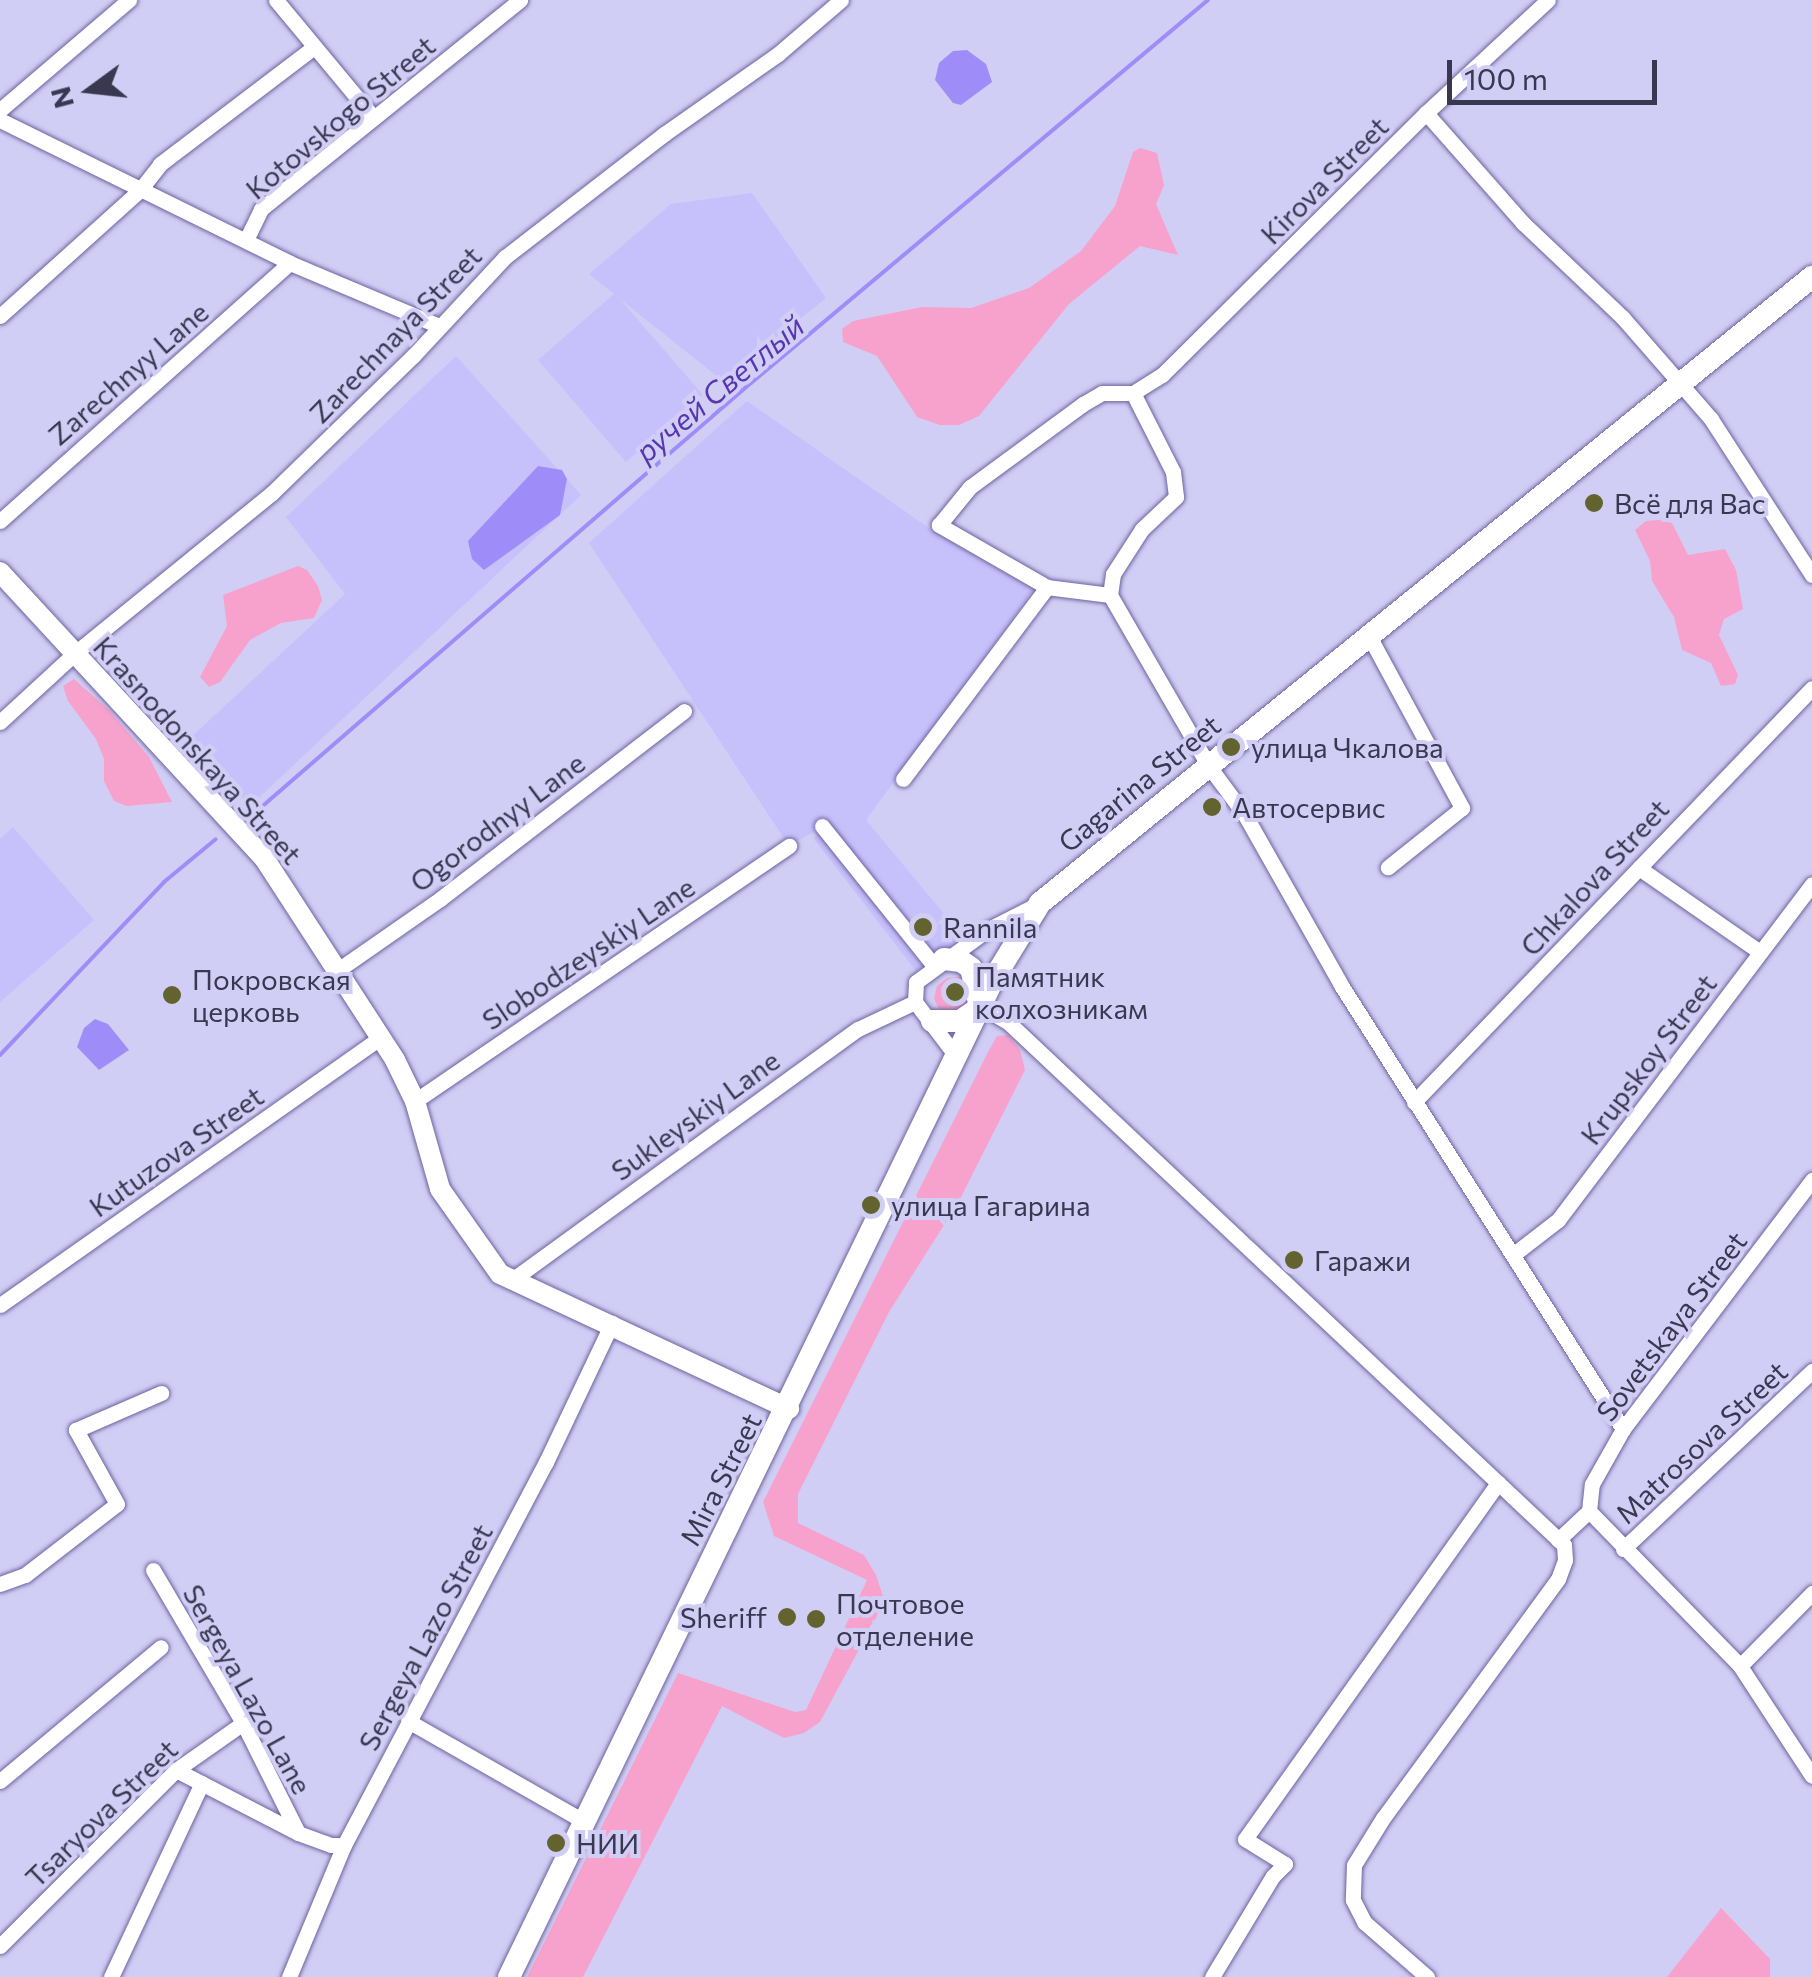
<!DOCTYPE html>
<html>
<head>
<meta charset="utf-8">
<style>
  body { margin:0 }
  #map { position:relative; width:1812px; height:1977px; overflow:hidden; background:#d1cef5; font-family:Commissioner,sans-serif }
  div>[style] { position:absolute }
  .built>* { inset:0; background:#c6c0fb }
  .green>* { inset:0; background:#f7a2cc }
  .water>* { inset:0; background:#9e8df8 }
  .stream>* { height:4px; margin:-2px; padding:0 2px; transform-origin:2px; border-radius:2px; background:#9e8df8 }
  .roads { filter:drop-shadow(0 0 2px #6c649f) drop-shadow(0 0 2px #6c649f) }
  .street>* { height:15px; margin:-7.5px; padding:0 7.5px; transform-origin:7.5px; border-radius:7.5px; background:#fff }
  .secondary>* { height:20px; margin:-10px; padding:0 10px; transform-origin:10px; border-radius:10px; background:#fff }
  .primary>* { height:22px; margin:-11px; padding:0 11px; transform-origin:11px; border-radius:11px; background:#fff }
  .dots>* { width:28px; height:28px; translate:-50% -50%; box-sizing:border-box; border:5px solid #d1cef5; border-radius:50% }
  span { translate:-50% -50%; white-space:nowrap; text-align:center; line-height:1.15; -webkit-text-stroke:8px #d1cef5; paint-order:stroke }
  .street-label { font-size:28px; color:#3a3751 }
  .poi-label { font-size:28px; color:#3a3751 }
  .left { translate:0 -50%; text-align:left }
  .right { translate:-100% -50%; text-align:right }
  .water-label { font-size:30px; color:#5737b1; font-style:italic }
  .north { position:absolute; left:40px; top:40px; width:100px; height:100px; -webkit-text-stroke:8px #d1cef5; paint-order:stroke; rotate:255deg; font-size:28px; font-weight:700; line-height:40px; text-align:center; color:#3a3751 }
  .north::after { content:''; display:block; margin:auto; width:35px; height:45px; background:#3a3751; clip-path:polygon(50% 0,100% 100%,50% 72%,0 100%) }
  .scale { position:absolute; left:1447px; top:60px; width:210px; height:45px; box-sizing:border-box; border:5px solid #3a3751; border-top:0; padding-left:12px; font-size:30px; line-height:35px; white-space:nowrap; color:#3a3751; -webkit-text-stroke:8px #d1cef5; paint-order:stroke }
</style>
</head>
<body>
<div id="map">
  <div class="built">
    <div style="clip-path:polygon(752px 193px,826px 298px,723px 381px,620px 299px,703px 395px,626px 462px,538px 360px,614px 294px,589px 274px,671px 204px)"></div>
    <div style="clip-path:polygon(456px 356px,581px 495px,250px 806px,187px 741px,345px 594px,286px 517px)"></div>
    <div style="clip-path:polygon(747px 401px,936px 533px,1034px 589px,866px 820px,964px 938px,916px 971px,814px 839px,820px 828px,789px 846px,589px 543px)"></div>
    <div style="clip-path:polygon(13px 827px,94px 920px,0 1002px,0 839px)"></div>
  </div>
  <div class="green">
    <div style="clip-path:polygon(1140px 148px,1157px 153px,1164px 185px,1156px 204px,1178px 255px,1140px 246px,1069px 304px,979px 416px,959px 425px,940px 425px,917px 417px,877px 356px,843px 342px,842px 329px,853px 321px,922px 307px,971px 308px,1029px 288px,1081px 251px,1115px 206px,1133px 152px)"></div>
    <div style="clip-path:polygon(1659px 520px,1672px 523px,1688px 555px,1725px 549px,1736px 570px,1743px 609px,1724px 619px,1719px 635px,1738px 675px,1735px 684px,1721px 686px,1711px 663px,1682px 650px,1674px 617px,1652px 581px,1650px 561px,1635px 530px,1646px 521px)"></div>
    <div style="clip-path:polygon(298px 566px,307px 570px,318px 586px,322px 600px,314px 618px,281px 623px,250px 640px,220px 682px,209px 687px,200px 677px,227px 626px,223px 595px)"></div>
    <div style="clip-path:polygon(74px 679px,109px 710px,149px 757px,172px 802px,127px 806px,114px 801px,104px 781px,104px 759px,96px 739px,68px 701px,63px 686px)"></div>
    <div style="clip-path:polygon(960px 977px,966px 979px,971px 1010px,940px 1011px,934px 999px,937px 986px,947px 978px)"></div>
    <div style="clip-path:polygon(1008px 1035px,1020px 1050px,1025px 1070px,958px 1203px,889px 1312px,798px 1494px,798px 1523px,864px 1555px,876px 1575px,883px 1596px,876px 1618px,820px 1722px,804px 1733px,784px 1738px,722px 1706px,583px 1977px,527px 1977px,678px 1673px,795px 1712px,806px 1710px,867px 1580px,774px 1536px,763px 1502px,987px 1054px,997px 1036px)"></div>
    <div style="clip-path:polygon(1721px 1908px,1770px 1959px,1770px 1977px,1667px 1977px)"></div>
  </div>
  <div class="water">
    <div style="clip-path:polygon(967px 50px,986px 64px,992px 82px,961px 105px,953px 103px,935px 80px,939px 63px,953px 51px)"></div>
    <div style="clip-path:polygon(538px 466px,562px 470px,567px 479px,560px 515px,484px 570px,472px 559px,468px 541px)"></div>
    <div style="clip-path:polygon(95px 1019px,108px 1024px,129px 1050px,99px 1070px,77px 1047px,84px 1028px)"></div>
  </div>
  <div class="stream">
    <div style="left:258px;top:810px;width:652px;rotate:-40.9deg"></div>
    <div style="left:751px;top:383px;width:596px;rotate:-39.97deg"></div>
    <div style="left:0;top:1055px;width:238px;rotate:-46.5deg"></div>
    <div style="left:164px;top:882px;width:67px;rotate:-39.6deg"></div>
  </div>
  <div class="roads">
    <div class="street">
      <div style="left:276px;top:0;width:152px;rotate:50.3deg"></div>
      <div style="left:0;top:110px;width:170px;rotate:-40.5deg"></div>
      <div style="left:1426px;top:113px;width:147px;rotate:48.6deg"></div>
      <div style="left:1523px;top:223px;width:138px;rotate:43.5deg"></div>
      <div style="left:1623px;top:318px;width:134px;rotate:48.9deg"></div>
      <div style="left:1711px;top:419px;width:186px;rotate:57.1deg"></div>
      <div style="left:0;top:120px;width:323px;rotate:26.2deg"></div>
      <div style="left:290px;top:263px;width:160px;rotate:22.9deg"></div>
      <div style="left:246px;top:240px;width:34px;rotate:-64deg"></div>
      <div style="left:261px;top:209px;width:333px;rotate:-38.9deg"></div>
      <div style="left:0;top:316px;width:188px;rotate:-42deg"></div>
      <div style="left:140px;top:190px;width:33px;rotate:-52deg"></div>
      <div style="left:160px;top:164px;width:193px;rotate:-37.2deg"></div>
      <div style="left:1133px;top:393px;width:89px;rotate:63.1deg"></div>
      <div style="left:1173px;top:472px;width:25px;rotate:83deg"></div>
      <div style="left:1176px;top:497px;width:47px;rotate:136.7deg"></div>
      <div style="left:1142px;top:529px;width:54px;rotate:122.8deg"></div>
      <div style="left:1113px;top:574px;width:21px;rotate:98deg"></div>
      <div style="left:1110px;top:595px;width:196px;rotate:60deg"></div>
      <div style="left:1208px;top:765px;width:62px;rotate:53.5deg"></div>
      <div style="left:1245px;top:815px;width:195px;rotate:60.5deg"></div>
      <div style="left:1341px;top:985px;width:526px;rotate:57.58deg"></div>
      <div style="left:0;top:521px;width:388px;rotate:-41.7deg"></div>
      <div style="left:1110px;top:595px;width:64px;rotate:-172.8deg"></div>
      <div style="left:1047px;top:587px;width:125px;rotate:-150.1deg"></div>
      <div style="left:939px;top:525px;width:49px;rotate:-50.8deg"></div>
      <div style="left:970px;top:487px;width:140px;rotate:-36.3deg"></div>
      <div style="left:1083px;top:404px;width:22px;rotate:-30deg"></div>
      <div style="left:1102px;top:393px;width:31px"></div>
      <div style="left:1133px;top:393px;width:34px;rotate:-32deg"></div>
      <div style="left:1162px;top:375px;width:372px;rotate:-44.8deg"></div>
      <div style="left:1426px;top:113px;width:166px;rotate:-42.8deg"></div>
      <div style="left:1368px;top:634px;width:198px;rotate:61.6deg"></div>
      <div style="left:1462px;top:808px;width:95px;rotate:141.4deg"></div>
      <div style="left:0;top:722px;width:102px;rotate:-42.6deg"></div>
      <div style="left:75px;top:653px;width:254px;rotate:-39.1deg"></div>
      <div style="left:272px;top:493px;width:197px;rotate:-44.2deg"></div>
      <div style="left:413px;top:356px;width:135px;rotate:-47.1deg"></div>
      <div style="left:505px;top:257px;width:201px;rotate:-37.7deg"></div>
      <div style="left:664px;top:134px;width:139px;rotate:-35.1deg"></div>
      <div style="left:778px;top:54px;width:83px;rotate:-40.6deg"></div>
      <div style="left:903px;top:779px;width:240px;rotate:-53.1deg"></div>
      <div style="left:822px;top:826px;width:179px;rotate:51.3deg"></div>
      <div style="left:1639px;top:868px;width:147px;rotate:34.8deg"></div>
      <div style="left:338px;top:970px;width:124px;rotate:-34.8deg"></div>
      <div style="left:440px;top:899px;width:308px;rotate:-37.6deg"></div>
      <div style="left:980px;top:1006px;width:34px;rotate:30deg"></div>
      <div style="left:1009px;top:1023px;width:762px;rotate:43.24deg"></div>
      <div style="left:1564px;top:1545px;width:15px;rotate:86deg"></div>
      <div style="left:1565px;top:1560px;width:20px;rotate:110deg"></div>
      <div style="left:1558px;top:1579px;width:296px;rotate:126.2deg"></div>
      <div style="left:1383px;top:1818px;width:55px;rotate:121.7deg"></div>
      <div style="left:1354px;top:1865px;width:35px;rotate:92deg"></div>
      <div style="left:1353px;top:1900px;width:25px;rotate:63deg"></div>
      <div style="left:1364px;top:1922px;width:84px;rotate:41.1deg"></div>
      <div style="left:956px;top:1056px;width:68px;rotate:-127.2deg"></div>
      <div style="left:915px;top:1002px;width:20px;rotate:-87deg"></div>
      <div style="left:916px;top:982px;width:88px;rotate:-36.2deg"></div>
      <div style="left:987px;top:930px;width:59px;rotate:-27deg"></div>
      <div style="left:415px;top:1101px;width:453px;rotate:-34.3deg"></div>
      <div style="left:1414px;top:1102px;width:574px;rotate:-46.13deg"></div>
      <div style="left:1514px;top:1254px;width:56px;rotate:-37.7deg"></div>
      <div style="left:1558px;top:1220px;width:421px;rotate:-52.9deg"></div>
      <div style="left:512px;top:1280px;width:427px;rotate:-36deg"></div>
      <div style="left:858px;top:1029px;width:63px;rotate:-25.3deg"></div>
      <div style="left:0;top:1305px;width:466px;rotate:-35.1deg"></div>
      <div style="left:1589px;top:1511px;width:27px;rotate:-84deg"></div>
      <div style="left:1592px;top:1484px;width:63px;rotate:-60.6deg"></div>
      <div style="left:1623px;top:1429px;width:313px;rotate:-52.8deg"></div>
      <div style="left:1589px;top:1511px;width:216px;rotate:45.7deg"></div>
      <div style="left:1740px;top:1666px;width:131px;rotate:56.8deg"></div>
      <div style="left:1558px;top:1540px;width:42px;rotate:-43.1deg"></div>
      <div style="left:1623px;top:1549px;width:260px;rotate:-43.3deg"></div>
      <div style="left:153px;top:1570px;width:178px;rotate:59.5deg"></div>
      <div style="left:243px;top:1723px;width:123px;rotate:63.4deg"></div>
      <div style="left:0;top:1584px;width:27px;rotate:-20deg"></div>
      <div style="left:25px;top:1575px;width:116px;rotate:-37.7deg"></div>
      <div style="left:117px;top:1504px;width:85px;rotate:-119deg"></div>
      <div style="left:76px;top:1430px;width:93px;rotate:-23.5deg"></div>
      <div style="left:1740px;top:1666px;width:103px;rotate:-45.4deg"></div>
      <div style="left:408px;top:1721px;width:204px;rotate:29.7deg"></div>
      <div style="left:176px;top:1770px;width:137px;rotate:27.3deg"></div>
      <div style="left:298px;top:1833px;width:35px;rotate:20deg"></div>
      <div style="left:331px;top:1845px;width:13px"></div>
      <div style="left:0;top:1781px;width:209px;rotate:-39.8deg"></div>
      <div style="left:0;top:1946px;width:249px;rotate:-45deg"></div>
      <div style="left:176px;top:1770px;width:82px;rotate:-35deg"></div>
      <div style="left:111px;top:1977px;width:214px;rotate:-64.9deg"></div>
      <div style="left:289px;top:1977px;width:143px;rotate:-67.4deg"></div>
      <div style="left:344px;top:1845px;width:433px;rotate:-62.2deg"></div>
      <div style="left:546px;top:1462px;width:154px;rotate:-64.6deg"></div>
      <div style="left:1212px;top:1977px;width:118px;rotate:-58.9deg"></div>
      <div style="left:1273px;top:1876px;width:17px;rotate:-45deg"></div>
      <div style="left:1285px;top:1864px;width:47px;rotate:-148deg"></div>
      <div style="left:1245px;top:1839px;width:437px;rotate:-54.6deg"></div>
    </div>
    <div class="secondary">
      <div style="left:0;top:572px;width:389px;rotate:47.3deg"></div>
      <div style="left:264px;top:858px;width:241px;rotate:57deg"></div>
      <div style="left:395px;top:1060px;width:46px;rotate:64deg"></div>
      <div style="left:415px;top:1101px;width:91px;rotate:74.1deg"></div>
      <div style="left:440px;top:1189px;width:104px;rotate:54.8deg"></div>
      <div style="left:500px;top:1274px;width:319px;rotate:25deg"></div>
    </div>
    <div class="primary">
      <div style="left:944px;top:959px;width:17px;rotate:7deg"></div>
      <div style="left:961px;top:961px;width:12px;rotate:35deg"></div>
      <div style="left:971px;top:968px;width:39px;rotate:77deg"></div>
      <div style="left:932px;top:1021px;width:28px"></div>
      <div style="left:960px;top:1021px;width:22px;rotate:-34deg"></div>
      <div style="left:509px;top:1977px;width:1108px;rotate:-64.11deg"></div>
      <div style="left:993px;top:980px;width:90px;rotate:-58.6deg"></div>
      <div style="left:1040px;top:903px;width:994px;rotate:-39.04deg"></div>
    </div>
  </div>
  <div class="dots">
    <div style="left:1594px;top:503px;background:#636330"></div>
    <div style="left:1231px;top:747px;background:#636330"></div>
    <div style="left:1212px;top:807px;background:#636330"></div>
    <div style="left:923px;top:927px;background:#636330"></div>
    <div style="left:955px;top:992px;background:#636330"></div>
    <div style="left:172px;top:995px;background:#636330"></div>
    <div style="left:871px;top:1205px;background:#636330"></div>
    <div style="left:1294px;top:1260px;background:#636330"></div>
    <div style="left:787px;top:1617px;background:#636330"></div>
    <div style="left:816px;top:1619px;background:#636330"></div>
    <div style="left:556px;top:1843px;background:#636330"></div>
  </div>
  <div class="street-label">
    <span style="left:340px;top:117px;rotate:-40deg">Kotovskogo Street</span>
    <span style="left:1324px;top:180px;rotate:-45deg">Kirova Street</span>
    <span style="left:395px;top:334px;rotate:-46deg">Zarechnaya Street</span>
    <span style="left:128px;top:373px;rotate:-41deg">Zarechnyy Lane</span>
    <span style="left:198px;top:750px;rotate:48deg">Krasnodonskaya Street</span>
    <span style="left:1139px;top:783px;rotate:-39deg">Gagarina Street</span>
    <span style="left:497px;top:822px;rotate:-37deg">Ogorodnyy Lane</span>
    <span style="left:1594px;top:877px;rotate:-47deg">Chkalova Street</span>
    <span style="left:588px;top:953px;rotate:-34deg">Slobodzeyskiy Lane</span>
    <span style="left:1648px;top:1059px;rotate:-53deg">Krupskoy Street</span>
    <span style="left:695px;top:1115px;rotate:-36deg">Sukleyskiy Lane</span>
    <span style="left:176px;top:1151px;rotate:-35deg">Kutuzova Street</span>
    <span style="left:1671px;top:1326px;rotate:-53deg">Sovetskaya Street</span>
    <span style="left:1701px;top:1442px;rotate:-43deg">Matrosova Street</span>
    <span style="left:720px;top:1479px;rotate:-63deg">Mira Street</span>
    <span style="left:425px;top:1637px;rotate:-62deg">Sergeya Lazo Street</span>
    <span style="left:248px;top:1689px;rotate:61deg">Sergeya Lazo Lane</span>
    <span style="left:101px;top:1813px;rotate:-44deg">Tsaryova Street</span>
  </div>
  <div class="poi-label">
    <span class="left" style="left:1614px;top:503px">Всё для Вас</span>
    <span class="left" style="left:1251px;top:747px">улица Чкалова</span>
    <span class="left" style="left:1232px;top:807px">Автосервис</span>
    <span class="left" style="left:943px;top:927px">Rannila</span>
    <span class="left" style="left:975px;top:992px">Памятник<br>колхозникам</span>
    <span class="left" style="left:192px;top:995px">Покровская<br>церковь</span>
    <span class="left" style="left:891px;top:1205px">улица Гагарина</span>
    <span class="left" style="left:1314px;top:1260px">Гаражи</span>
    <span class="left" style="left:836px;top:1619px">Почтовое<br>отделение</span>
    <span class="right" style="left:767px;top:1617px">Sheriff</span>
    <span class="left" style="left:576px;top:1843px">НИИ</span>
  </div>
  <div class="water-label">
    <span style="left:719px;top:388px;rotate:-40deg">ручей Светлый</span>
  </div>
  <div class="north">N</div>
  <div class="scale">100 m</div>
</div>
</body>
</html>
